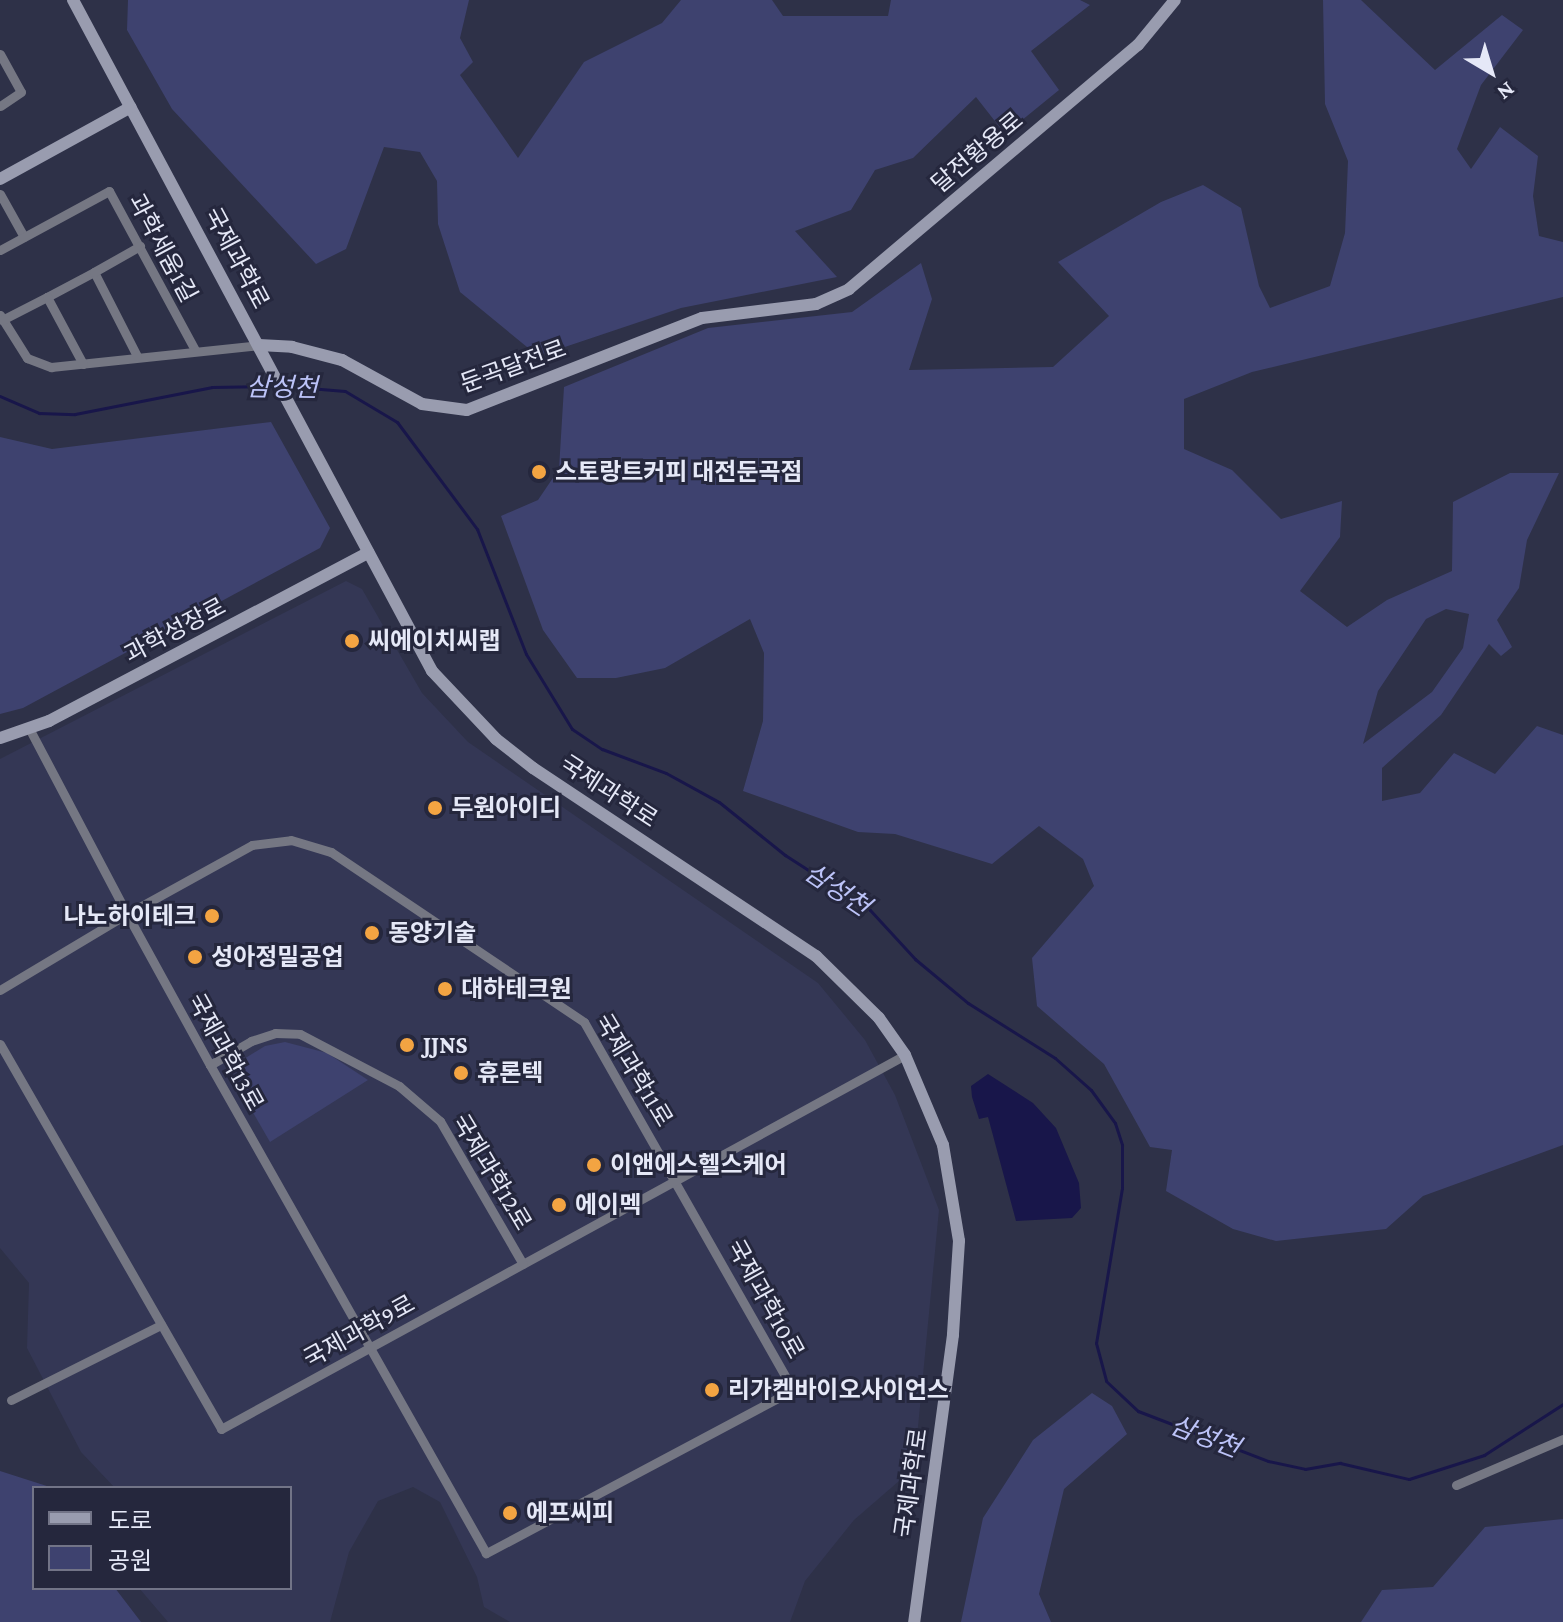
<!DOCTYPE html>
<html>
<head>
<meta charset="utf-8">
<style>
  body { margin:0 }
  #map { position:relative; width:1563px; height:1622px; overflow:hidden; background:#2e3148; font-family:"Crimson Pro","Noto Sans KR",serif }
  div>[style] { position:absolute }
  .built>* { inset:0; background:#343755 }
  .green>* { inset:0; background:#3e426f }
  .water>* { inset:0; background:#18164a }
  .stream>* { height:3px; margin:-1.5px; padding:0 1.5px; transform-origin:1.5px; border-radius:1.5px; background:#18164a }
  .street>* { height:9px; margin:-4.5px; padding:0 4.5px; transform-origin:4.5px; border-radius:4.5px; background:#757783 }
  .secondary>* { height:12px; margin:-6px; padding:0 6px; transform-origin:6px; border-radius:6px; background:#999caf }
  .dots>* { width:22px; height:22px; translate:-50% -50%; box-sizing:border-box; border:4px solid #25273d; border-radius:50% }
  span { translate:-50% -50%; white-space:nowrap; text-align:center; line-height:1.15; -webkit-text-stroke:6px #25273d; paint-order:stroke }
  .street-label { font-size:24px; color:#e5e8f7 }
  .poi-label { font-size:24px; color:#e5e8f7; font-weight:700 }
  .left { translate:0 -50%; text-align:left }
  .right { translate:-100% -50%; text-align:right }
  .water-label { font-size:26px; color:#bcc3f8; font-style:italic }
  .legend { position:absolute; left:32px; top:1486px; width:260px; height:104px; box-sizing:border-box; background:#25273d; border:2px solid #727487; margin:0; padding:10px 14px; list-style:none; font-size:24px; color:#e5e8f7 }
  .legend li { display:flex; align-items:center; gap:16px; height:40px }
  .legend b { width:40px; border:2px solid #727487 }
  .north { position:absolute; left:1451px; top:32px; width:80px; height:80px; -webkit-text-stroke:6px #25273d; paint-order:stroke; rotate:142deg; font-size:22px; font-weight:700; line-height:32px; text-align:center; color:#e5e8f7 }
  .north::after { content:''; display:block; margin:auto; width:28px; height:36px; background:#e5e8f7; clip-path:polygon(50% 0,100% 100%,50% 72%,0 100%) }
</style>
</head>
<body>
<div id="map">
  <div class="built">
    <div style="clip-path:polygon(346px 581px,362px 589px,422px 693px,468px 742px,818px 983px,865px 1040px,895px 1095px,939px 1210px,914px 1468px,854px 1520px,805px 1581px,790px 1622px,510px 1622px,484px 1607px,477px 1577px,440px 1502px,413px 1487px,378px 1501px,349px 1552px,330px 1622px,168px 1622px,139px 1588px,290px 1588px,290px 1488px,115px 1488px,81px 1452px,27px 1348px,29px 1283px,0 1248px,0 759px)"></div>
  </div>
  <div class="green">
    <div style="clip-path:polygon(128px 0,469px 0,460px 38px,473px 62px,460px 75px,518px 158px,584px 62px,662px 23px,681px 0,772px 0,783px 16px,888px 16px,891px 0,1080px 0,1090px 5px,1031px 51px,1059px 90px,1005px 134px,976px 97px,913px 158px,875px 170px,851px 210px,795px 231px,837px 277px,681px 308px,538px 356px,460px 292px,438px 224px,437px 181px,420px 152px,384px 147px,346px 249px,316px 264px,172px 109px,127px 30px)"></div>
    <div style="clip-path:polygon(evenodd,1323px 0,1361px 0,1435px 70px,1502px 15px,1523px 30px,1481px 85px,1457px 149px,1471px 169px,1500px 127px,1538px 156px,1533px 196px,1539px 236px,1563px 242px,1563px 297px,1252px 372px,1184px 399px,1184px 449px,1232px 470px,1281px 519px,1342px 501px,1340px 537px,1300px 591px,1347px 627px,1387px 600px,1452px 571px,1453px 502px,1510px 473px,1559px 473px,1527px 540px,1519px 588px,1497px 620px,1512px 647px,1501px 656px,1489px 644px,1441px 715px,1382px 768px,1382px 801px,1420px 793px,1454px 753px,1495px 774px,1537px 726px,1563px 735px,1563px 1145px,1423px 1196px,1386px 1229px,1276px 1241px,1233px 1229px,1166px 1191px,1172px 1150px,1150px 1147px,1104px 1064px,1037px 1006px,1032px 958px,1094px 886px,1083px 859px,1039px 826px,992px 864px,895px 834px,858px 832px,743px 791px,763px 721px,764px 653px,750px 619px,665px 668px,616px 678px,577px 678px,543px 630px,501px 516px,538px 500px,559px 469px,564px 387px,708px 328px,852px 312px,921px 263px,932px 299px,909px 370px,1053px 367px,1109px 316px,1058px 262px,1161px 202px,1203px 185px,1241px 208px,1259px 286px,1270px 308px,1330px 286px,1345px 233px,1348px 161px,1325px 104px,1323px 0,1446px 609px,1469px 614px,1463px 648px,1432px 692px,1363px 744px,1378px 691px,1426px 619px,1446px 609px)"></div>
    <div style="clip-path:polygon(271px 422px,330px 528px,320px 548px,23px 708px,0 714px,0 437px,52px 449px)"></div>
    <div style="clip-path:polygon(285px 1042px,327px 1053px,368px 1080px,270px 1142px,236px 1083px,239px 1062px,265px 1046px)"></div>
    <div style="clip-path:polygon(1092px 1393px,1112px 1406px,1127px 1434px,1064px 1489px,1039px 1594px,1051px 1622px,961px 1622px,983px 1518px,1033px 1440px)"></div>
    <div style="clip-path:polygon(0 1471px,53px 1488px,34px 1488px,34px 1588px,115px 1588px,141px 1622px,0 1622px)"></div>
    <div style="clip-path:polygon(1563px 1519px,1563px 1622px,1361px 1622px,1382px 1590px,1433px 1587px,1485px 1527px)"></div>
  </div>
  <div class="water">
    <div style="clip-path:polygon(988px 1074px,1033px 1103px,1056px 1128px,1079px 1183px,1081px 1208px,1072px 1218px,1016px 1221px,988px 1117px,979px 1119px,972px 1097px,971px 1086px)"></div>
  </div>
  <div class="stream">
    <div style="left:285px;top:386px;width:60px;rotate:4.8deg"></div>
    <div style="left:345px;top:391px;width:61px;rotate:30.8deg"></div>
    <div style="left:397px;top:422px;width:134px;rotate:53.2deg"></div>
    <div style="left:477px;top:529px;width:134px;rotate:68.6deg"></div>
    <div style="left:526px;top:654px;width:88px;rotate:58.5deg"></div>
    <div style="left:572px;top:729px;width:36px;rotate:34deg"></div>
    <div style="left:602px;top:749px;width:68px;rotate:20.6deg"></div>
    <div style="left:666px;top:773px;width:60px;rotate:28.7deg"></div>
    <div style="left:719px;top:802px;width:85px;rotate:38.8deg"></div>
    <div style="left:785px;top:855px;width:101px;rotate:32.9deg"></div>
    <div style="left:870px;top:910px;width:67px;rotate:47.4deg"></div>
    <div style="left:915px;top:959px;width:69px;rotate:39.7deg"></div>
    <div style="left:968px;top:1003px;width:103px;rotate:32.3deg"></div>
    <div style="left:1055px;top:1058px;width:48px;rotate:41.6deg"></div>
    <div style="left:1091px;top:1090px;width:41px;rotate:54deg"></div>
    <div style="left:1115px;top:1123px;width:23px;rotate:72deg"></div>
    <div style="left:1122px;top:1145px;width:43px;rotate:90deg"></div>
    <div style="left:1122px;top:1188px;width:157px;rotate:99.5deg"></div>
    <div style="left:1096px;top:1343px;width:39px;rotate:75deg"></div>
    <div style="left:1106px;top:1381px;width:44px;rotate:43.2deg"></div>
    <div style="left:1138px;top:1411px;width:139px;rotate:21deg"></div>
    <div style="left:1268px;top:1461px;width:38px;rotate:12deg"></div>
    <div style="left:1305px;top:1469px;width:36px;rotate:-10deg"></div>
    <div style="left:1340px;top:1463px;width:71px;rotate:13.1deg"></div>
    <div style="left:1409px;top:1479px;width:79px;rotate:-17.7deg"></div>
    <div style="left:1484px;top:1455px;width:94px;rotate:-32.8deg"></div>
    <div style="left:0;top:396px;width:43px;rotate:23.6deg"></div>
    <div style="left:39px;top:413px;width:36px;rotate:2deg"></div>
    <div style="left:75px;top:414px;width:140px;rotate:-11.1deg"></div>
    <div style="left:212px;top:387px;width:61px;rotate:-0.9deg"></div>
  </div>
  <div class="street">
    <div style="left:0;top:54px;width:43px;rotate:61.1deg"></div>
    <div style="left:21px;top:92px;width:25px;rotate:146deg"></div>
    <div style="left:0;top:194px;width:49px;rotate:60.8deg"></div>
    <div style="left:0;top:250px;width:124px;rotate:-28.4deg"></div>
    <div style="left:109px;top:191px;width:181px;rotate:61.6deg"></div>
    <div style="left:47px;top:297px;width:53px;rotate:-28deg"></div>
    <div style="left:0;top:315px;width:51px;rotate:57.9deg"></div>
    <div style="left:27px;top:358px;width:26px;rotate:21deg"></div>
    <div style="left:51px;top:367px;width:209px;rotate:-6deg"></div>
    <div style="left:2px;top:320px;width:51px;rotate:-27.1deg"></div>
    <div style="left:47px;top:297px;width:76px;rotate:61.8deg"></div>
    <div style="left:137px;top:356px;width:94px;rotate:-117.1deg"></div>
    <div style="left:94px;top:272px;width:53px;rotate:-29.5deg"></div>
    <div style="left:0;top:990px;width:148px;rotate:-30.9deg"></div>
    <div style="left:127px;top:914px;width:143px;rotate:-28.9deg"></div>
    <div style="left:252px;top:845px;width:39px;rotate:-7deg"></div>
    <div style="left:291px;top:840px;width:42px;rotate:16.7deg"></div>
    <div style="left:331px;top:852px;width:305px;rotate:33.9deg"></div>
    <div style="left:584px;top:1022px;width:423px;rotate:60.4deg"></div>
    <div style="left:793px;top:1390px;width:348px;rotate:152deg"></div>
    <div style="left:486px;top:1553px;width:561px;rotate:-119.49deg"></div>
    <div style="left:210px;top:1065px;width:172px;rotate:-118.8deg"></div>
    <div style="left:127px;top:914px;width:208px;rotate:-117.8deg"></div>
    <div style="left:0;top:1044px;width:444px;rotate:60.1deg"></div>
    <div style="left:221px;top:1429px;width:780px;rotate:-28.67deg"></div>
    <div style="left:210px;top:1065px;width:48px;rotate:-30.3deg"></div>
    <div style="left:251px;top:1041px;width:25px;rotate:-18deg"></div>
    <div style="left:275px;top:1033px;width:25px;rotate:2deg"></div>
    <div style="left:300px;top:1034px;width:112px;rotate:27.7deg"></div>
    <div style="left:399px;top:1086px;width:54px;rotate:40.5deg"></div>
    <div style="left:440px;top:1121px;width:165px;rotate:59.9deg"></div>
    <div style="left:11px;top:1400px;width:168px;rotate:-26.6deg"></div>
    <div style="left:1456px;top:1485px;width:116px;rotate:-23.3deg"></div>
  </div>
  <div class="secondary">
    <div style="left:73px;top:0;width:761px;rotate:61.85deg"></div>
    <div style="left:432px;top:671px;width:93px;rotate:46.7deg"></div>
    <div style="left:496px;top:739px;width:47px;rotate:38.1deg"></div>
    <div style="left:533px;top:768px;width:340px;rotate:33.6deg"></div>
    <div style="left:816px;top:956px;width:88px;rotate:44.5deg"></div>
    <div style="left:879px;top:1018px;width:45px;rotate:54.9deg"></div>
    <div style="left:905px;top:1055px;width:98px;rotate:67.1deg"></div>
    <div style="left:943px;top:1145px;width:97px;rotate:80.5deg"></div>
    <div style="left:959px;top:1241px;width:94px;rotate:93.7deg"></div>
    <div style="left:953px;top:1335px;width:290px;rotate:97.7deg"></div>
    <div style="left:0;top:179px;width:149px;rotate:-28.8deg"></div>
    <div style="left:259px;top:345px;width:33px;rotate:3deg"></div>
    <div style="left:292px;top:347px;width:52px;rotate:14.6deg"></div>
    <div style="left:342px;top:360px;width:91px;rotate:28.8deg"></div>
    <div style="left:422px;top:404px;width:45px;rotate:7.6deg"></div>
    <div style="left:467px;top:410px;width:252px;rotate:-21.4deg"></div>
    <div style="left:702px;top:318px;width:115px;rotate:-7deg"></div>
    <div style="left:816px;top:304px;width:36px;rotate:-24deg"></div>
    <div style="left:849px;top:289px;width:378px;rotate:-40.2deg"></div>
    <div style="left:1138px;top:45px;width:58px;rotate:-50.6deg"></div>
    <div style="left:0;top:738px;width:52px;rotate:-19.1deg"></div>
    <div style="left:49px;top:721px;width:361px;rotate:-27.8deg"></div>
  </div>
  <div class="dots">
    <div style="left:539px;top:472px;background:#f3a442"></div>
    <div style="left:352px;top:641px;background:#f3a442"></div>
    <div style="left:435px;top:808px;background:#f3a442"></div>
    <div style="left:212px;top:916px;background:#f3a442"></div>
    <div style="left:372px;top:933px;background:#f3a442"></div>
    <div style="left:195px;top:957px;background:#f3a442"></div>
    <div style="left:445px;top:989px;background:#f3a442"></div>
    <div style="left:407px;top:1045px;background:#f3a442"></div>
    <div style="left:461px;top:1073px;background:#f3a442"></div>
    <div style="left:594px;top:1165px;background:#f3a442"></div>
    <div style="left:559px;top:1205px;background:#f3a442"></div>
    <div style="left:712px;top:1390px;background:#f3a442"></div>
    <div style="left:510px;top:1513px;background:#f3a442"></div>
  </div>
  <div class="street-label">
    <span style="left:977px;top:152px;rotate:-40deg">달전황용로</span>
    <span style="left:163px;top:248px;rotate:62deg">과학세움1길</span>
    <span style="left:237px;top:258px;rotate:62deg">국제과학로</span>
    <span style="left:513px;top:366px;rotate:-20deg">둔곡달전로</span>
    <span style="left:175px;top:630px;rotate:-28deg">과학성장로</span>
    <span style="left:609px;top:791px;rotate:33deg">국제과학로</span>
    <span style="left:226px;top:1052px;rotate:61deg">국제과학13로</span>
    <span style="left:634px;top:1070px;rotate:59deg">국제과학11로</span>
    <span style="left:492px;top:1172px;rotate:59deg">국제과학12로</span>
    <span style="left:766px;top:1299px;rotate:61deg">국제과학10로</span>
    <span style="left:359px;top:1331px;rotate:-29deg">국제과학9로</span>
    <span style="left:911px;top:1483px;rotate:-82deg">국제과학로</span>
  </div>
  <div class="poi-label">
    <span class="left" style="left:555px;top:472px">스토랑트커피 대전둔곡점</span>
    <span class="left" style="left:368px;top:641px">씨에이치씨랩</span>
    <span class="left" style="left:451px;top:808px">두원아이디</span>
    <span class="right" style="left:196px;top:916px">나노하이테크</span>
    <span class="left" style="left:388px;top:933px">동양기술</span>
    <span class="left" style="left:211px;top:957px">성아정밀공업</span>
    <span class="left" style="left:461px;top:989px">대하테크원</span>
    <span class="left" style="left:423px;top:1045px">JJNS</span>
    <span class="left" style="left:477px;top:1073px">휴론텍</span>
    <span class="left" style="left:610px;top:1165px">이앤에스헬스케어</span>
    <span class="left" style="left:575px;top:1205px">에이멕</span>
    <span class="left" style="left:728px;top:1390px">리가켐바이오사이언스</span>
    <span class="left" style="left:526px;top:1513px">에프씨피</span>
  </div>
  <div class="water-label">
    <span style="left:282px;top:388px;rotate:1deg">삼성천</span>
    <span style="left:837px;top:890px;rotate:34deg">삼성천</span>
    <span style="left:1205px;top:1437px;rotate:21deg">삼성천</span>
  </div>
  <ul class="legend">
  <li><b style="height:10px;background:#999caf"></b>도로</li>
  <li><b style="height:22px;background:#3e426f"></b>공원</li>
  </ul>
  <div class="north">N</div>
</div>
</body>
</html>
